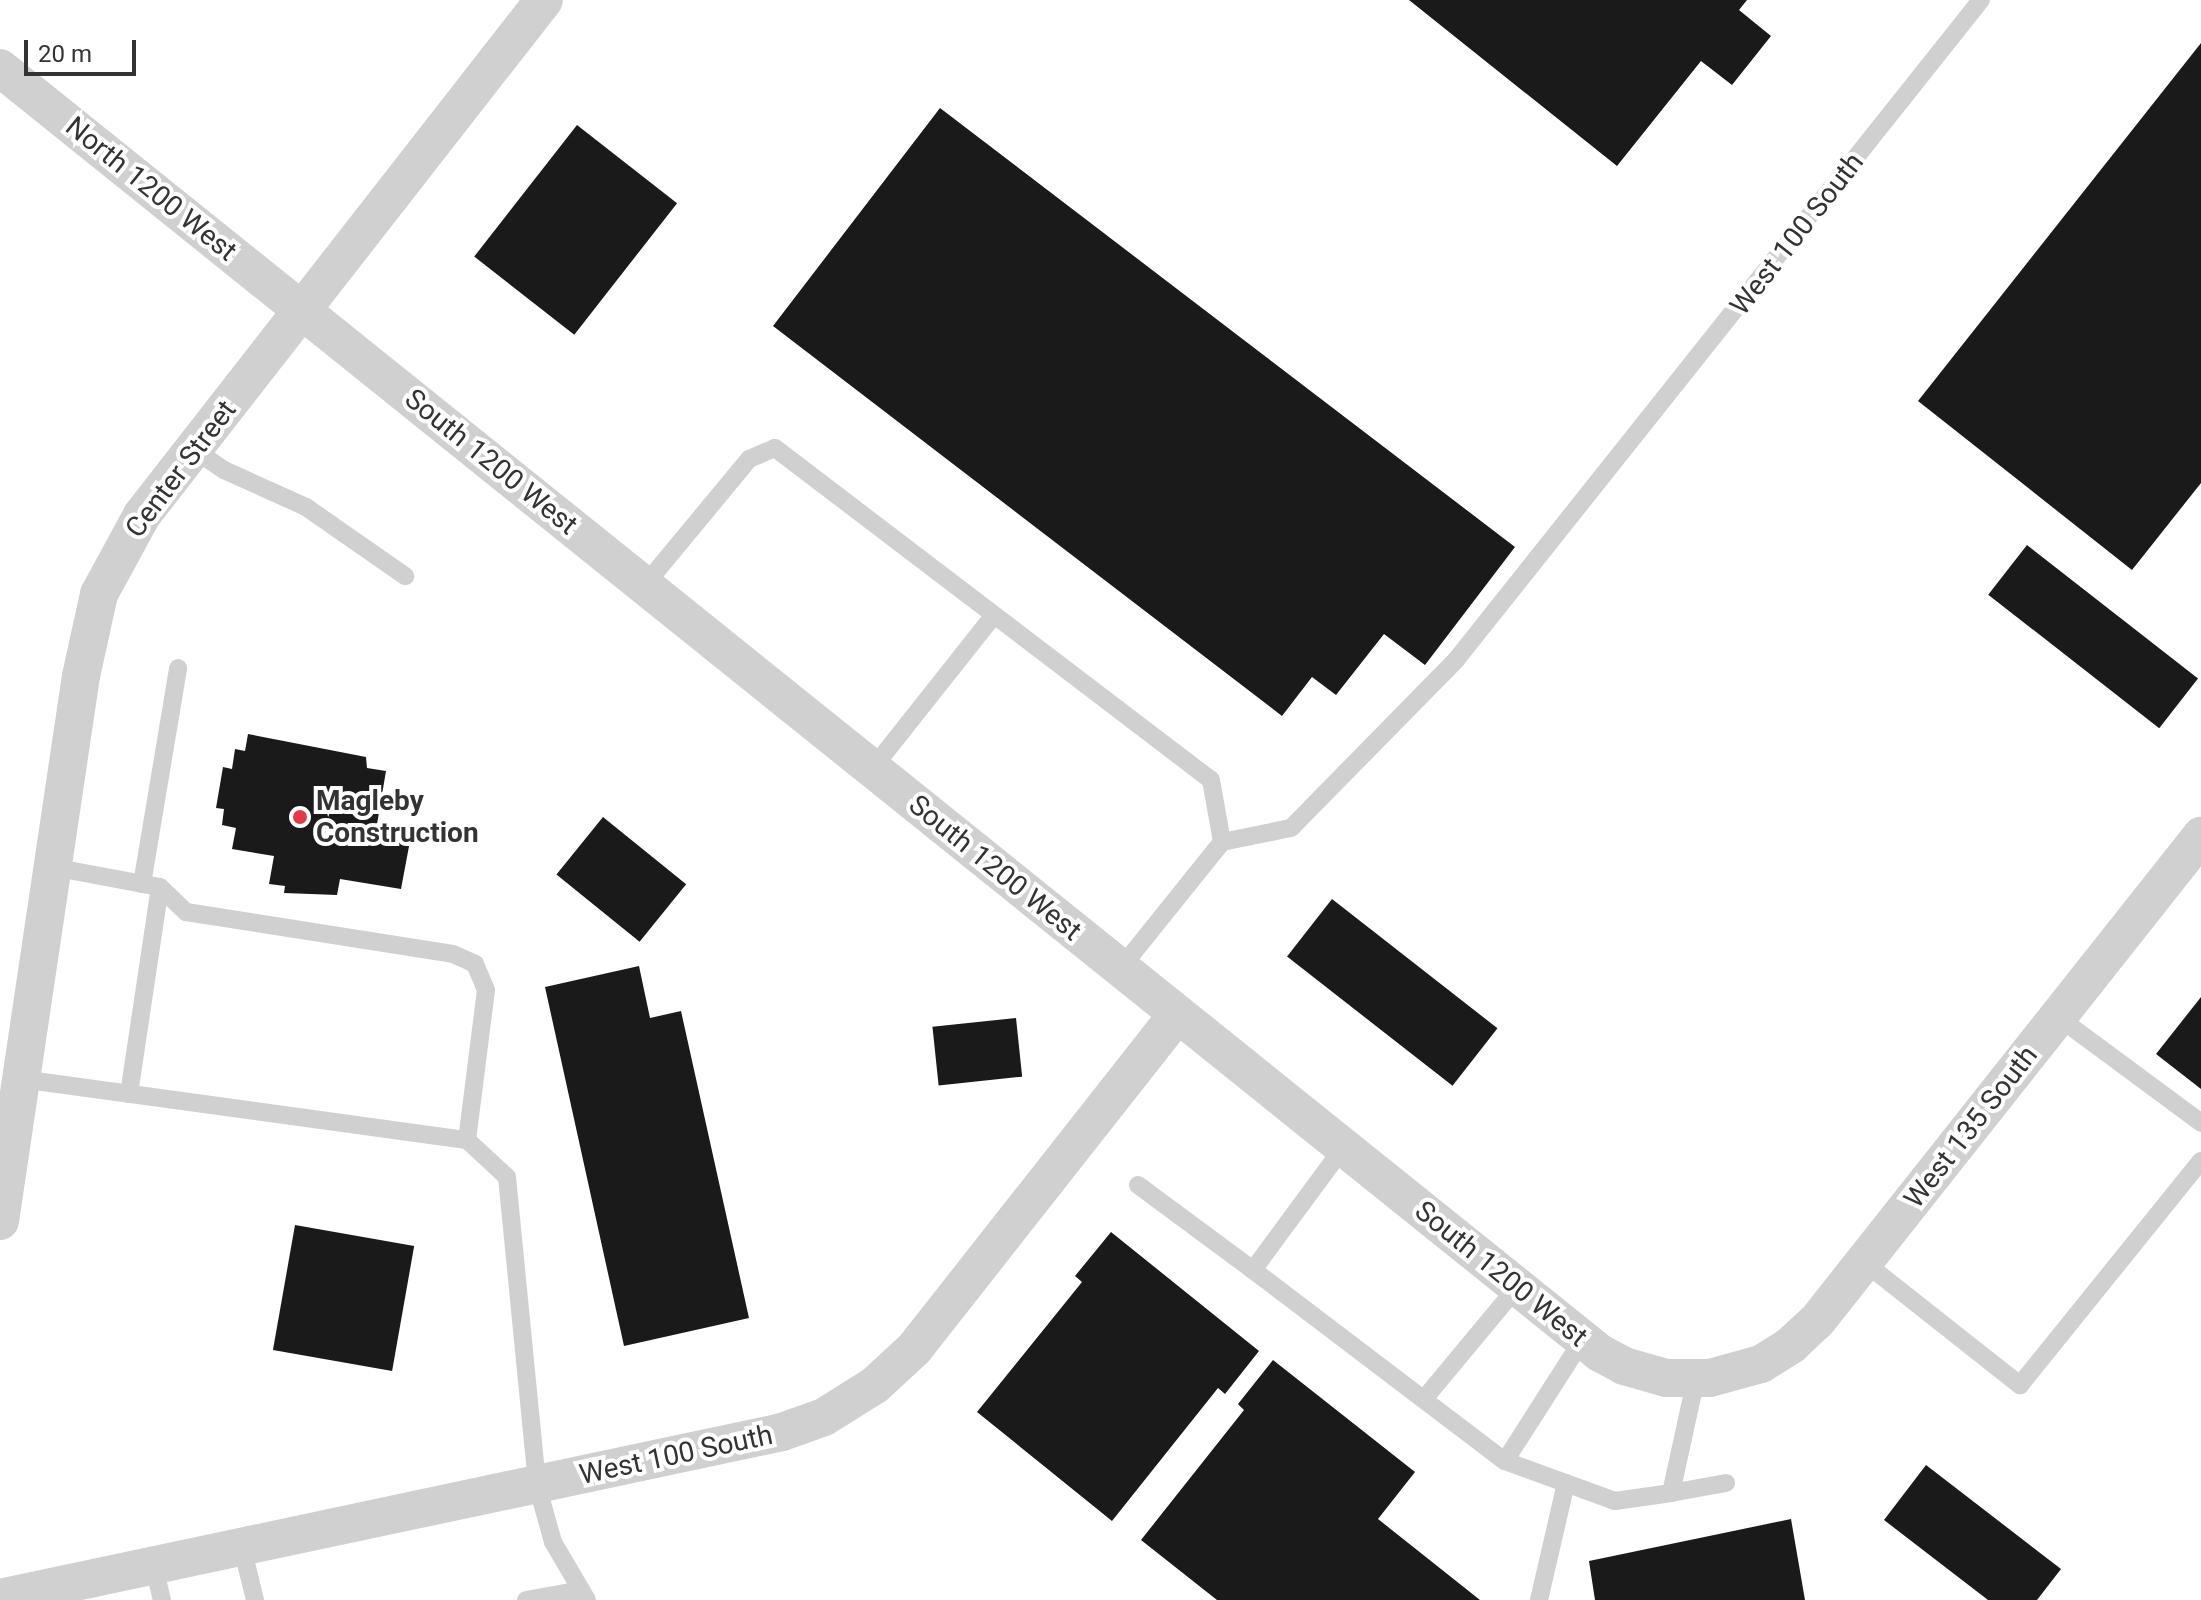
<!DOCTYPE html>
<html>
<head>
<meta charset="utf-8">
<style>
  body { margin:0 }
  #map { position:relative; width:2201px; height:1600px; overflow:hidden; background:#fff; font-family:Roboto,sans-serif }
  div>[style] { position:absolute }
  .building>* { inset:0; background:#1a1a1a; transform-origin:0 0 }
  .lane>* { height:18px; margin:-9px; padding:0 9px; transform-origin:9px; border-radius:9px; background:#d0d0d0 }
  .street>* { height:38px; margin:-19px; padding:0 19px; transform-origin:19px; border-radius:19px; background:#d0d0d0 }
  .dots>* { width:22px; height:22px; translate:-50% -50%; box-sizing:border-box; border:4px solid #fff; border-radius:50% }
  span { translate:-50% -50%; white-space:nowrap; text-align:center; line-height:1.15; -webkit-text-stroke:8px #fff; paint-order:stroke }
  .street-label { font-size:28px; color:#333 }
  .poi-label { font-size:28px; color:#333; font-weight:700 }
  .left { translate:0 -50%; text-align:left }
  .scale { position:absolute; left:24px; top:40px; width:112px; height:36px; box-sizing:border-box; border:4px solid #333; border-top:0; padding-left:10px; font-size:24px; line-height:28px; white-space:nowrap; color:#333; -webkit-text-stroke:6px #fff; paint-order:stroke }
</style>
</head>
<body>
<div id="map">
  <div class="building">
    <div style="clip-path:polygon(1409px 0,1747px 0,1739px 10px,1771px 36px,1732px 85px,1701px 61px,1617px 166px)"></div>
    <div style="clip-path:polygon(2201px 43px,2201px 483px,2132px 570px,1918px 401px)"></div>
    <div style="clip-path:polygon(940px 108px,1515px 547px,1425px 665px,1384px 634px,1336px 695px,1312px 677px,1282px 716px,773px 326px)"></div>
    <div style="left:577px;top:125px;width:127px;height:167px;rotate:38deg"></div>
    <div style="left:2027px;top:545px;width:217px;height:63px;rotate:38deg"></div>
    <div style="clip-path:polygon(248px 734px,366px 757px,367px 768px,386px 771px,375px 836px,410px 841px,401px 889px,340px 879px,337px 895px,284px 893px,285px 886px,269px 884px,274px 856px,232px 849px,236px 828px,222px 825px,224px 809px,216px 808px,223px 767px,232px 769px,235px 749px,245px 751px)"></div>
    <div style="left:603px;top:817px;width:107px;height:74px;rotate:39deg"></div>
    <div style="left:1332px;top:899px;width:210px;height:73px;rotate:38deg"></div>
    <div style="clip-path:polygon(639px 966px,650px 1018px,681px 1011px,749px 1318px,624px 1346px,545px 987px)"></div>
    <div style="clip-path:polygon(2201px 997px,2201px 1089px,2156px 1054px)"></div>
    <div style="left:1016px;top:1018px;width:59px;height:84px;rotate:84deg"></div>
    <div style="left:295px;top:1225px;width:121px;height:127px;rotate:10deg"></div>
    <div style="clip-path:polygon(1111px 1232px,1259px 1351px,1225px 1394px,1218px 1388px,1112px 1521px,977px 1412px,1082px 1282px,1075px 1276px)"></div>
    <div style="clip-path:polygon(1273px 1360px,1415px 1472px,1378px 1519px,1480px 1600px,1217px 1600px,1141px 1540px,1244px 1410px,1238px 1404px)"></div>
    <div style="clip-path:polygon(1926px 1465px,2061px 1569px,2037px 1600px,1988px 1600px,1884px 1520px)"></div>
    <div style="clip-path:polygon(1791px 1519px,1805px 1600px,1595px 1600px,1589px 1561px)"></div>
  </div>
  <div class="lane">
    <div style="left:193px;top:449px;width:37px;rotate:34deg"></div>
    <div style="left:224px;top:470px;width:90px;rotate:24.3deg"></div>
    <div style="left:306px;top:507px;width:121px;rotate:34.9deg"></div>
    <div style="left:644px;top:586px;width:165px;rotate:-50.4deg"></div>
    <div style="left:749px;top:459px;width:28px;rotate:-23deg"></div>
    <div style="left:775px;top:448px;width:548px;rotate:37.29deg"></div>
    <div style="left:1211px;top:780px;width:63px;rotate:79.9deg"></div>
    <div style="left:1222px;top:842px;width:163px;rotate:128.8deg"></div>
    <div style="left:872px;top:769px;width:196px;rotate:-51.6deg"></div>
    <div style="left:1222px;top:842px;width:70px;rotate:-11.5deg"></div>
    <div style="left:1291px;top:828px;width:235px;rotate:-45.5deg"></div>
    <div style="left:1456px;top:660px;width:843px;rotate:-51.5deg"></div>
    <div style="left:52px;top:867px;width:110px;rotate:10.5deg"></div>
    <div style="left:160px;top:887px;width:36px;rotate:44deg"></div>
    <div style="left:186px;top:912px;width:270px;rotate:8.9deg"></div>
    <div style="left:453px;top:954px;width:24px;rotate:24deg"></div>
    <div style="left:475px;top:964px;width:28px;rotate:67deg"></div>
    <div style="left:486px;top:990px;width:151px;rotate:97.2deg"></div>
    <div style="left:142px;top:884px;width:219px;rotate:-80.5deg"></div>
    <div style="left:2058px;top:1017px;width:178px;rotate:36.5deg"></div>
    <div style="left:21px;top:1079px;width:450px;rotate:7.8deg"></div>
    <div style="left:467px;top:1140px;width:54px;rotate:42.8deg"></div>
    <div style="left:507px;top:1177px;width:309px;rotate:84.4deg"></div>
    <div style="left:537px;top:1485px;width:59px;rotate:74.3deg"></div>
    <div style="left:553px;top:1542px;width:67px;rotate:59.6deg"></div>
    <div style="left:129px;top:1094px;width:209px;rotate:-81.5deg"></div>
    <div style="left:1138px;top:1185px;width:143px;rotate:36.5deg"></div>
    <div style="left:1253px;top:1270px;width:152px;rotate:-53.6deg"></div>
    <div style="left:1864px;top:1262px;width:199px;rotate:38.3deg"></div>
    <div style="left:2020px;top:1385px;width:288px;rotate:-51.1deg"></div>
    <div style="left:1253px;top:1270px;width:316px;rotate:37.2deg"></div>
    <div style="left:1505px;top:1461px;width:117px;rotate:20deg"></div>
    <div style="left:1615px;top:1501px;width:57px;rotate:-8.1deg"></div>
    <div style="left:1671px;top:1493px;width:118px;rotate:-77.7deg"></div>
    <div style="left:1424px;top:1399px;width:146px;rotate:-50.3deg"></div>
    <div style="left:1505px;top:1461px;width:145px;rotate:-57.4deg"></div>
    <div style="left:1671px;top:1493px;width:56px;rotate:-10.3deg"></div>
    <div style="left:242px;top:1547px;width:55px;rotate:76.2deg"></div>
    <div style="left:154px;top:1566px;width:35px;rotate:77deg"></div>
    <div style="left:526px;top:1600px;width:56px;rotate:-10.3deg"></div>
    <div style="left:1539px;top:1600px;width:120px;rotate:-77deg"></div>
  </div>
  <div class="street">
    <div style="left:0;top:68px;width:2052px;rotate:38.77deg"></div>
    <div style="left:1600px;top:1353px;width:27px;rotate:28deg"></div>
    <div style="left:1624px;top:1366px;width:44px;rotate:15.9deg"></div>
    <div style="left:1666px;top:1378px;width:44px"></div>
    <div style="left:1710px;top:1378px;width:53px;rotate:-15.4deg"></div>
    <div style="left:1761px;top:1364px;width:36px;rotate:-32deg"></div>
    <div style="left:1791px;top:1345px;width:35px;rotate:-43deg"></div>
    <div style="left:1817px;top:1321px;width:619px;rotate:-51.63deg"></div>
    <div style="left:0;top:1221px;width:551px;rotate:-81.55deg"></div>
    <div style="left:81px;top:676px;width:84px;rotate:-77.6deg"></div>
    <div style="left:99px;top:594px;width:90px;rotate:-61.4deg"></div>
    <div style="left:142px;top:515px;width:653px;rotate:-52.03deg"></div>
    <div style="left:0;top:1598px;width:799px;rotate:-11.98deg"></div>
    <div style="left:782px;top:1432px;width:45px;rotate:-19.7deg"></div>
    <div style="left:824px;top:1417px;width:60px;rotate:-32.1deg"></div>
    <div style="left:875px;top:1385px;width:53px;rotate:-42.7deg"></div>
    <div style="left:914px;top:1349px;width:425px;rotate:-51.8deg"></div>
  </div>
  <div class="dots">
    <div style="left:300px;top:817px;background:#e63946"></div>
  </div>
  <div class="street-label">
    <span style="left:151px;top:189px;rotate:39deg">North 1200 West</span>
    <span style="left:1797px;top:234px;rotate:-52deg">West 100 South</span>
    <span style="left:491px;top:462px;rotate:39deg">South 1200 West</span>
    <span style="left:181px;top:469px;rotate:-53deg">Center Street</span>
    <span style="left:995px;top:868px;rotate:39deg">South 1200 West</span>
    <span style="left:1971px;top:1127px;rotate:-52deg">West 135 South</span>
    <span style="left:1501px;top:1274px;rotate:39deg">South 1200 West</span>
    <span style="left:676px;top:1455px;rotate:-12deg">West 100 South</span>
  </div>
  <div class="poi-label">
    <span class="left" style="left:316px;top:817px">Magleby<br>Construction</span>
  </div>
  <div class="scale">20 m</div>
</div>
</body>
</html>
